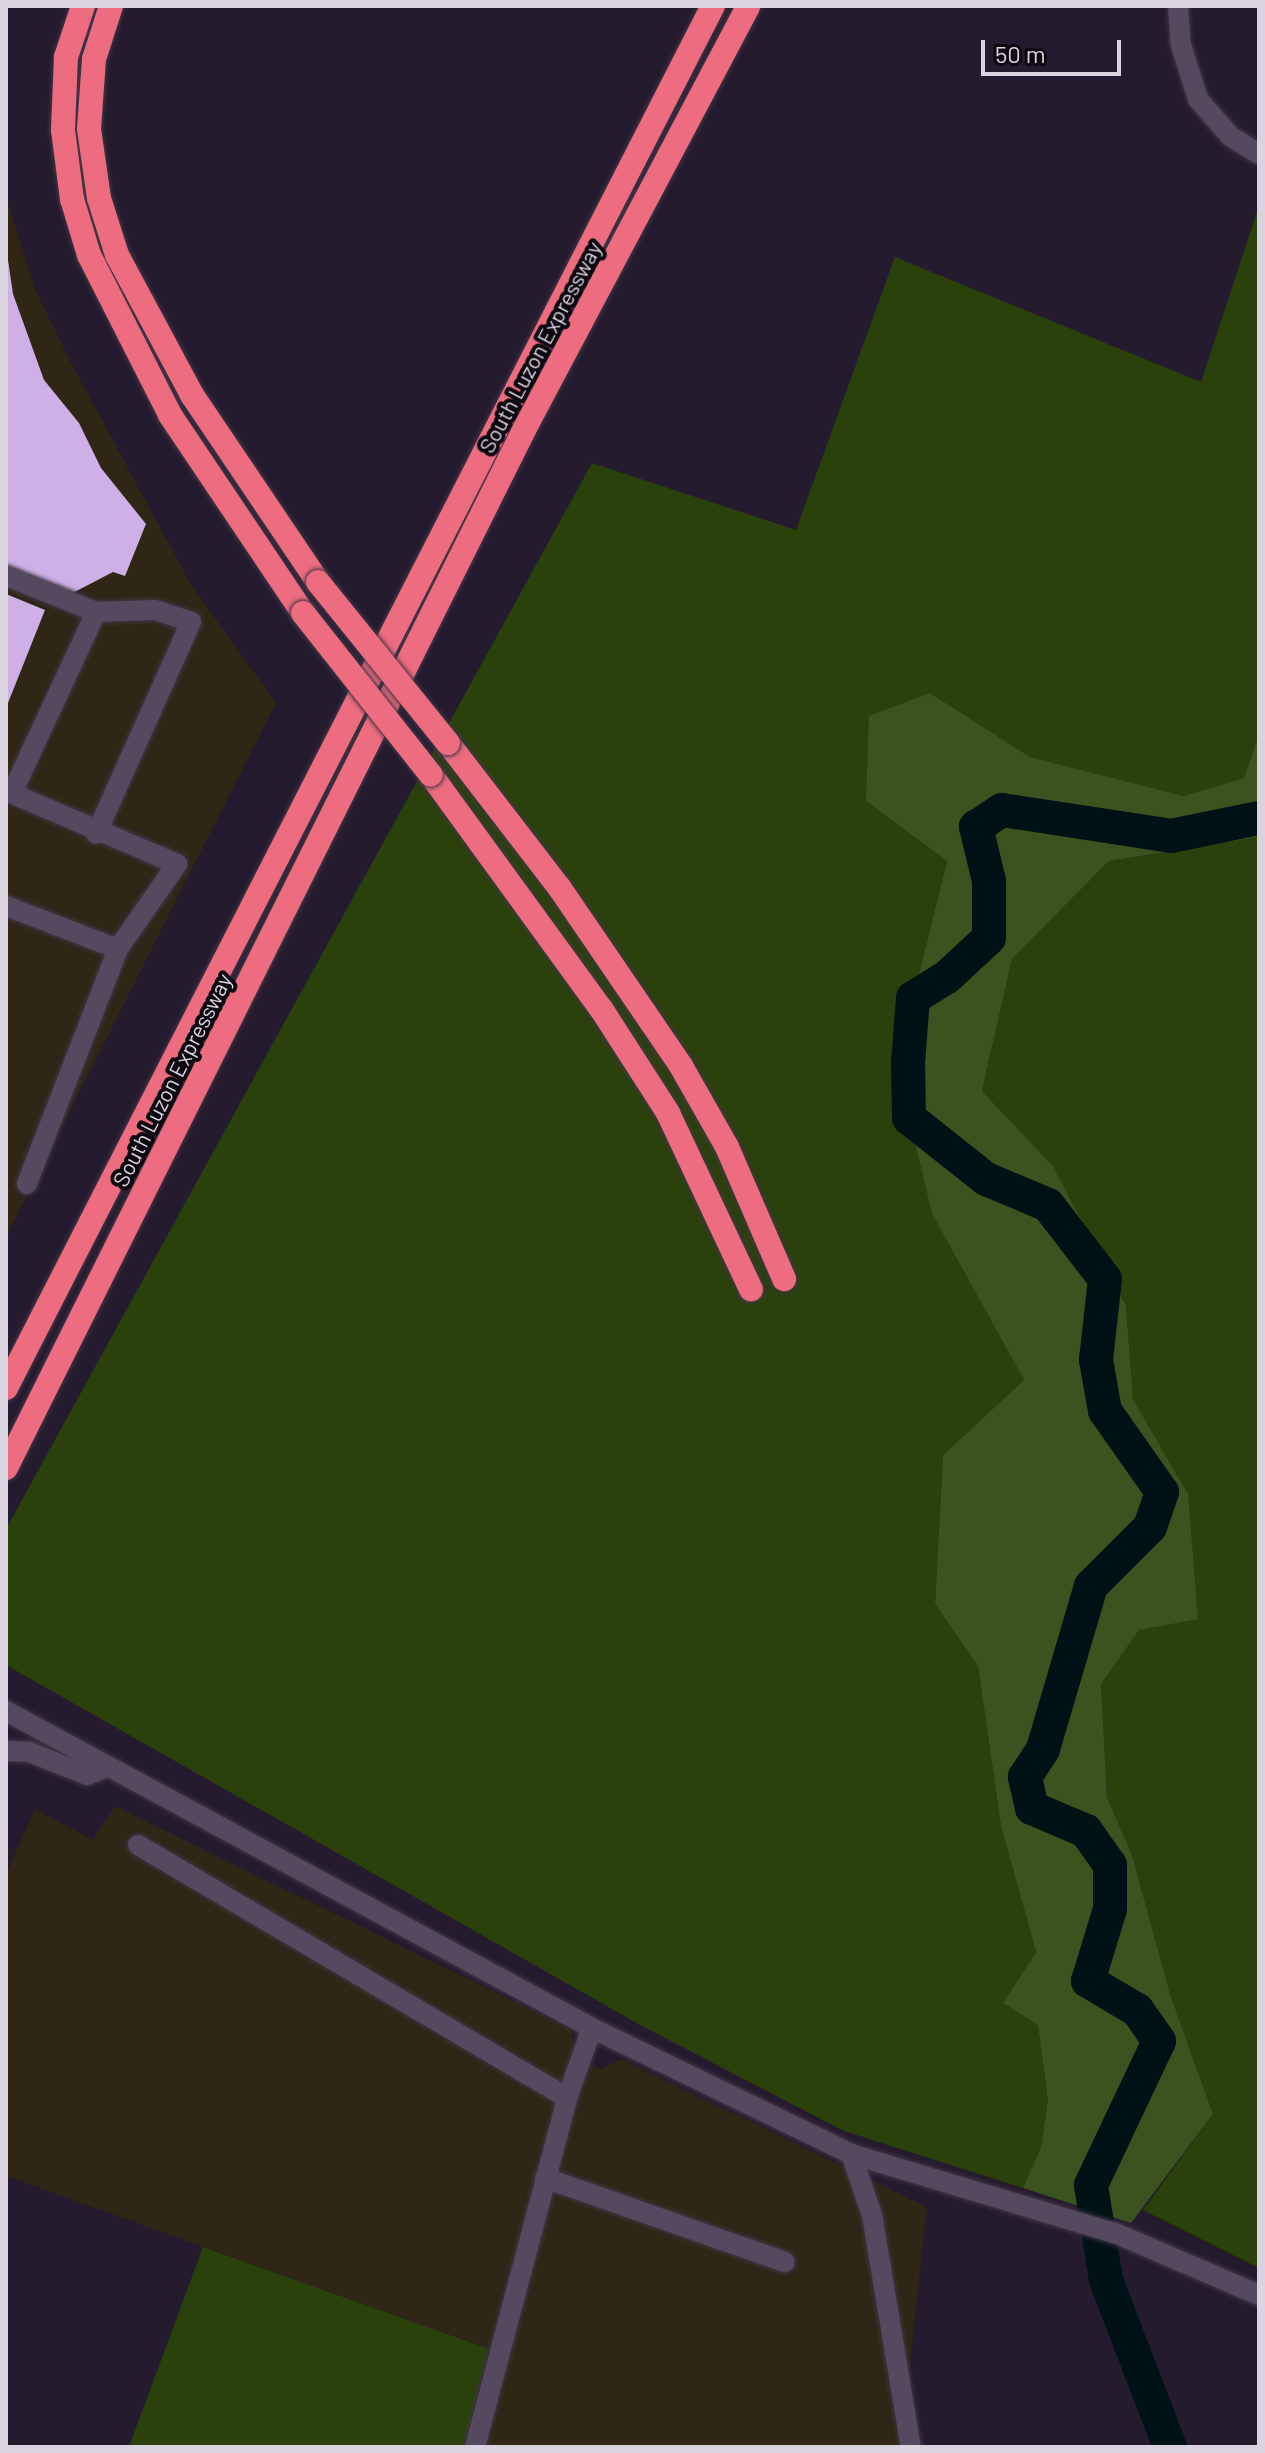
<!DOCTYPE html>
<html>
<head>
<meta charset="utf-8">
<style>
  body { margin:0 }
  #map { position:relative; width:1265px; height:2453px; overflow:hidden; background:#251b2e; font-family:Barlow,sans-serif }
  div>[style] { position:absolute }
  .industrial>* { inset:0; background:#2f2616 }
  .green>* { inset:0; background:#2b410c }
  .forest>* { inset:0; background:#3c531f }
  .river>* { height:34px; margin:-17px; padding:0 17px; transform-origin:17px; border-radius:17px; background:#001216 }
  .building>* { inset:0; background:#ceb0e7 }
  .roads { filter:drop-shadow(0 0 2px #403646) drop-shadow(0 0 2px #403646) }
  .minor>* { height:20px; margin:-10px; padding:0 10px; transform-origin:10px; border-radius:10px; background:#55495f }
  .highway>* { height:24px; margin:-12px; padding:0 12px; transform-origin:12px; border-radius:12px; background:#ed6c7f }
  .bridges { filter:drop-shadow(0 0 2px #403646) drop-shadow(0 0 2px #403646) }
  .highway-bridge>* { height:24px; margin:-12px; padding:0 12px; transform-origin:12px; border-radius:12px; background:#ed6c7f }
  span { translate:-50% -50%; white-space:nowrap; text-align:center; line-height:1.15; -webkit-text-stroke:8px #0c0810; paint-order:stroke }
  .street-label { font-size:22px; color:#dad3e0 }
  .frame { position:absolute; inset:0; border:8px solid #dad3e0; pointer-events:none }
  .scale { position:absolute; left:981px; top:40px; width:140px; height:36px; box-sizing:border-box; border:4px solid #dad3e0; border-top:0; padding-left:10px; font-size:24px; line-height:28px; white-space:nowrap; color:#dad3e0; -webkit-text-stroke:6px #0c0810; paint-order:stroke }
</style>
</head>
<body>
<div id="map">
  <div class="industrial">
    <div style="clip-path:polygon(6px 196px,35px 289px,68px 357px,191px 585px,276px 703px,6px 1237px)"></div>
    <div style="clip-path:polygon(115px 1806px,572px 2030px,575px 2060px,601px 2069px,621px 2059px,927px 2207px,901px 2447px,465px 2447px,494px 2351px,6px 2176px,6px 1874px,35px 1809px,93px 1840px)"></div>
  </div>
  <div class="green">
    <div style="clip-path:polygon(1259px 206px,1259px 734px,1244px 778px,1184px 796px,1030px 757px,930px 693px,866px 801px,947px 861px,913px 998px,909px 1118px,932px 1214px,1024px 1380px,943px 1455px,935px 1604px,978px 1666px,1001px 1826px,1036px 1952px,1003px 2003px,1038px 2025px,1048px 2100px,1041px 2147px,1023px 2188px,844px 2131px,642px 2026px,6px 1665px,6px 1529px,592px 463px,796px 530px,895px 257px,1201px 382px)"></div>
    <div style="clip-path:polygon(1259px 837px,1259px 2268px,1143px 2210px,1213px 2114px,1170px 1994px,1132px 1855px,1107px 1797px,1101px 1684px,1139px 1629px,1188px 1494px,1133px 1399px,1126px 1306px,1053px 1166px,982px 1091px,1012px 959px,1109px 861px)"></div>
    <div style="clip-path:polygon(203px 2247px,489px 2349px,464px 2447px,129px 2447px)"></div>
  </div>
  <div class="forest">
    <div style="clip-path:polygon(930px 693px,1030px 757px,1184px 796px,1244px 778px,1259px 734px,1259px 837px,1109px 861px,1012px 959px,982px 1091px,1053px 1166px,1126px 1306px,1133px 1399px,1188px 1494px,1198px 1619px,1139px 1630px,1101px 1684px,1107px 1797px,1132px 1855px,1170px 1994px,1213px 2114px,1131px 2223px,1023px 2188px,1041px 2147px,1048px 2100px,1038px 2025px,1003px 2003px,1036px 1952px,1001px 1826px,978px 1666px,935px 1604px,943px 1455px,1024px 1380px,932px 1214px,909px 1118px,913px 998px,947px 861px,866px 801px,869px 716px)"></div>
  </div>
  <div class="river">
    <div style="left:1170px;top:2447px;width:179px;rotate:-111deg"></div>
    <div style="left:1106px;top:2280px;width:96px;rotate:-99deg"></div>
    <div style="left:1091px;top:2185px;width:159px;rotate:-64.7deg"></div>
    <div style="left:1159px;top:2041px;width:38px;rotate:-125deg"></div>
    <div style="left:1137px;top:2010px;width:57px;rotate:-149.4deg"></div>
    <div style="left:1088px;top:1981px;width:75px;rotate:-73deg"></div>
    <div style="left:1110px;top:1909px;width:44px;rotate:-90deg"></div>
    <div style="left:1110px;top:1865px;width:42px;rotate:-125.2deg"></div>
    <div style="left:1086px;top:1831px;width:59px;rotate:-156.9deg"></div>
    <div style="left:1032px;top:1808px;width:32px;rotate:-103deg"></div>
    <div style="left:1025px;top:1777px;width:33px;rotate:-57deg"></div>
    <div style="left:1043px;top:1749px;width:170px;rotate:-73.6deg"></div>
    <div style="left:1091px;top:1586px;width:83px;rotate:-45deg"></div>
    <div style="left:1150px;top:1527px;width:37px;rotate:-71deg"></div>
    <div style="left:1162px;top:1492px;width:99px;rotate:-125.1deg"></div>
    <div style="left:1105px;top:1411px;width:52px;rotate:-100deg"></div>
    <div style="left:1096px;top:1360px;width:81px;rotate:-83.7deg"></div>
    <div style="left:1105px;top:1279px;width:93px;rotate:-127.6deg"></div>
    <div style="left:1048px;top:1205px;width:67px;rotate:-157.2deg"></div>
    <div style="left:986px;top:1179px;width:98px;rotate:-141.6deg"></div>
    <div style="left:909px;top:1118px;width:55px;rotate:-91deg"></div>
    <div style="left:908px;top:1063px;width:65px;rotate:-85.6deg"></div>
    <div style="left:913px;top:998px;width:40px;rotate:-32deg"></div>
    <div style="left:947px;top:977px;width:57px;rotate:-42.9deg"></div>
    <div style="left:989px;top:938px;width:57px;rotate:-90deg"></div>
    <div style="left:989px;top:881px;width:56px;rotate:-103.5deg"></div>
    <div style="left:976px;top:827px;width:31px;rotate:-33deg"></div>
    <div style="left:1002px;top:810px;width:171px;rotate:8.7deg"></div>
    <div style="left:1171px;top:836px;width:90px;rotate:-11.6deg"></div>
  </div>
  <div class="building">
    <div style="clip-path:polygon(8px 260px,13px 294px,44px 380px,79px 423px,101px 468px,146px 524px,125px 576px,113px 572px,65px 597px,6px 572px)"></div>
    <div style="clip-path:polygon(6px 594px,45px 610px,6px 708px)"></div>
  </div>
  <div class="roads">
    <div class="minor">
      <div style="left:1178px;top:6px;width:39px;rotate:86deg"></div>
      <div style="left:1181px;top:45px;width:57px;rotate:72.5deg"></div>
      <div style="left:1198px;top:99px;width:49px;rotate:49.1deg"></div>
      <div style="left:1230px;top:136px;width:34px;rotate:32deg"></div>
      <div style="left:6px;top:576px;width:97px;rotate:21.8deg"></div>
      <div style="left:6px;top:791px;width:186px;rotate:23.1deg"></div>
      <div style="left:177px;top:864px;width:103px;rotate:124.8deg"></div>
      <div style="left:118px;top:949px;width:252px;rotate:111.2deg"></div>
      <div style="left:12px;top:793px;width:200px;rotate:-65.1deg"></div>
      <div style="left:96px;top:612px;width:59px;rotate:-1.9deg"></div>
      <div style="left:155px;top:610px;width:38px;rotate:18deg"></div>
      <div style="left:191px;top:622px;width:232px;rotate:114.1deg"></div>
      <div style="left:6px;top:906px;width:120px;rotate:21deg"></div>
      <div style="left:6px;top:1711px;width:666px;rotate:28.41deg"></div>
      <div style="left:592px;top:2028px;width:288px;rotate:25.9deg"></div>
      <div style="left:851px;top:2154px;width:276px;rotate:16.7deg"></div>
      <div style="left:1115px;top:2233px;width:157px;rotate:23.3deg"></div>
      <div style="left:6px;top:1751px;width:23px;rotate:2deg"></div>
      <div style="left:29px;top:1752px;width:62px;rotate:21.6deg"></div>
      <div style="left:87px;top:1775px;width:22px;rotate:-22deg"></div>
      <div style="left:138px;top:1845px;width:498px;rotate:30.5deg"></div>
      <div style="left:851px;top:2154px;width:65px;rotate:71deg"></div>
      <div style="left:872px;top:2215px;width:235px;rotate:80.5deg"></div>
      <div style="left:545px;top:2178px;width:254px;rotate:19.3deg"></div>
      <div style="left:475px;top:2447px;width:361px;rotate:-75.2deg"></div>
      <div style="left:567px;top:2098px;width:74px;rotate:-70.3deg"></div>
    </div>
    <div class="highway">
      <div style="left:83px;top:6px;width:54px;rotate:108.4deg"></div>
      <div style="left:66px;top:57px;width:73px;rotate:92.4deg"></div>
      <div style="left:63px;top:130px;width:70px;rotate:82.6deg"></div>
      <div style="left:72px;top:199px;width:59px;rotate:73.1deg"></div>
      <div style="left:89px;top:255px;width:179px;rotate:63.1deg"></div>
      <div style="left:170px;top:415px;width:239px;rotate:56.1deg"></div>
      <div style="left:111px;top:6px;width:56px;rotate:107.8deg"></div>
      <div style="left:94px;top:59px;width:70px;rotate:94.1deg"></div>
      <div style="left:89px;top:129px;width:70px;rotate:81.8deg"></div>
      <div style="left:99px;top:198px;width:60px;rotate:72.5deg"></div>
      <div style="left:117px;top:255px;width:159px;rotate:61.8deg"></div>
      <div style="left:192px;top:395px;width:225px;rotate:56deg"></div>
      <div style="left:448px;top:743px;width:182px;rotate:52.4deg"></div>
      <div style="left:559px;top:887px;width:217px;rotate:55.7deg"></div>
      <div style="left:681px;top:1066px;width:93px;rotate:60.4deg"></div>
      <div style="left:727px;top:1147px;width:144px;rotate:66.6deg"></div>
      <div style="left:431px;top:775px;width:291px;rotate:54deg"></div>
      <div style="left:602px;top:1010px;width:122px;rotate:57.3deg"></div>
      <div style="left:668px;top:1113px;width:195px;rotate:64.8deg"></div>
      <div style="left:6px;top:1388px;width:1552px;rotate:-62.91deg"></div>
      <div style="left:6px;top:1468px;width:1162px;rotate:-63.48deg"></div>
      <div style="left:525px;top:428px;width:477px;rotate:-62.1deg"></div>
    </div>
  </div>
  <div class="bridges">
    <div class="highway-bridge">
      <div style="left:318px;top:582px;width:207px;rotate:51.1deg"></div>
      <div style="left:303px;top:613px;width:206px;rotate:51.7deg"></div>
    </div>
  </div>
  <div class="street-label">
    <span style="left:540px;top:347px;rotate:-62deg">South Luzon Expressway</span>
    <span style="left:172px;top:1080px;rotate:-63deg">South Luzon Expressway</span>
  </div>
  <div class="frame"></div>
  <div class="scale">50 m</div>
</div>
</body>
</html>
